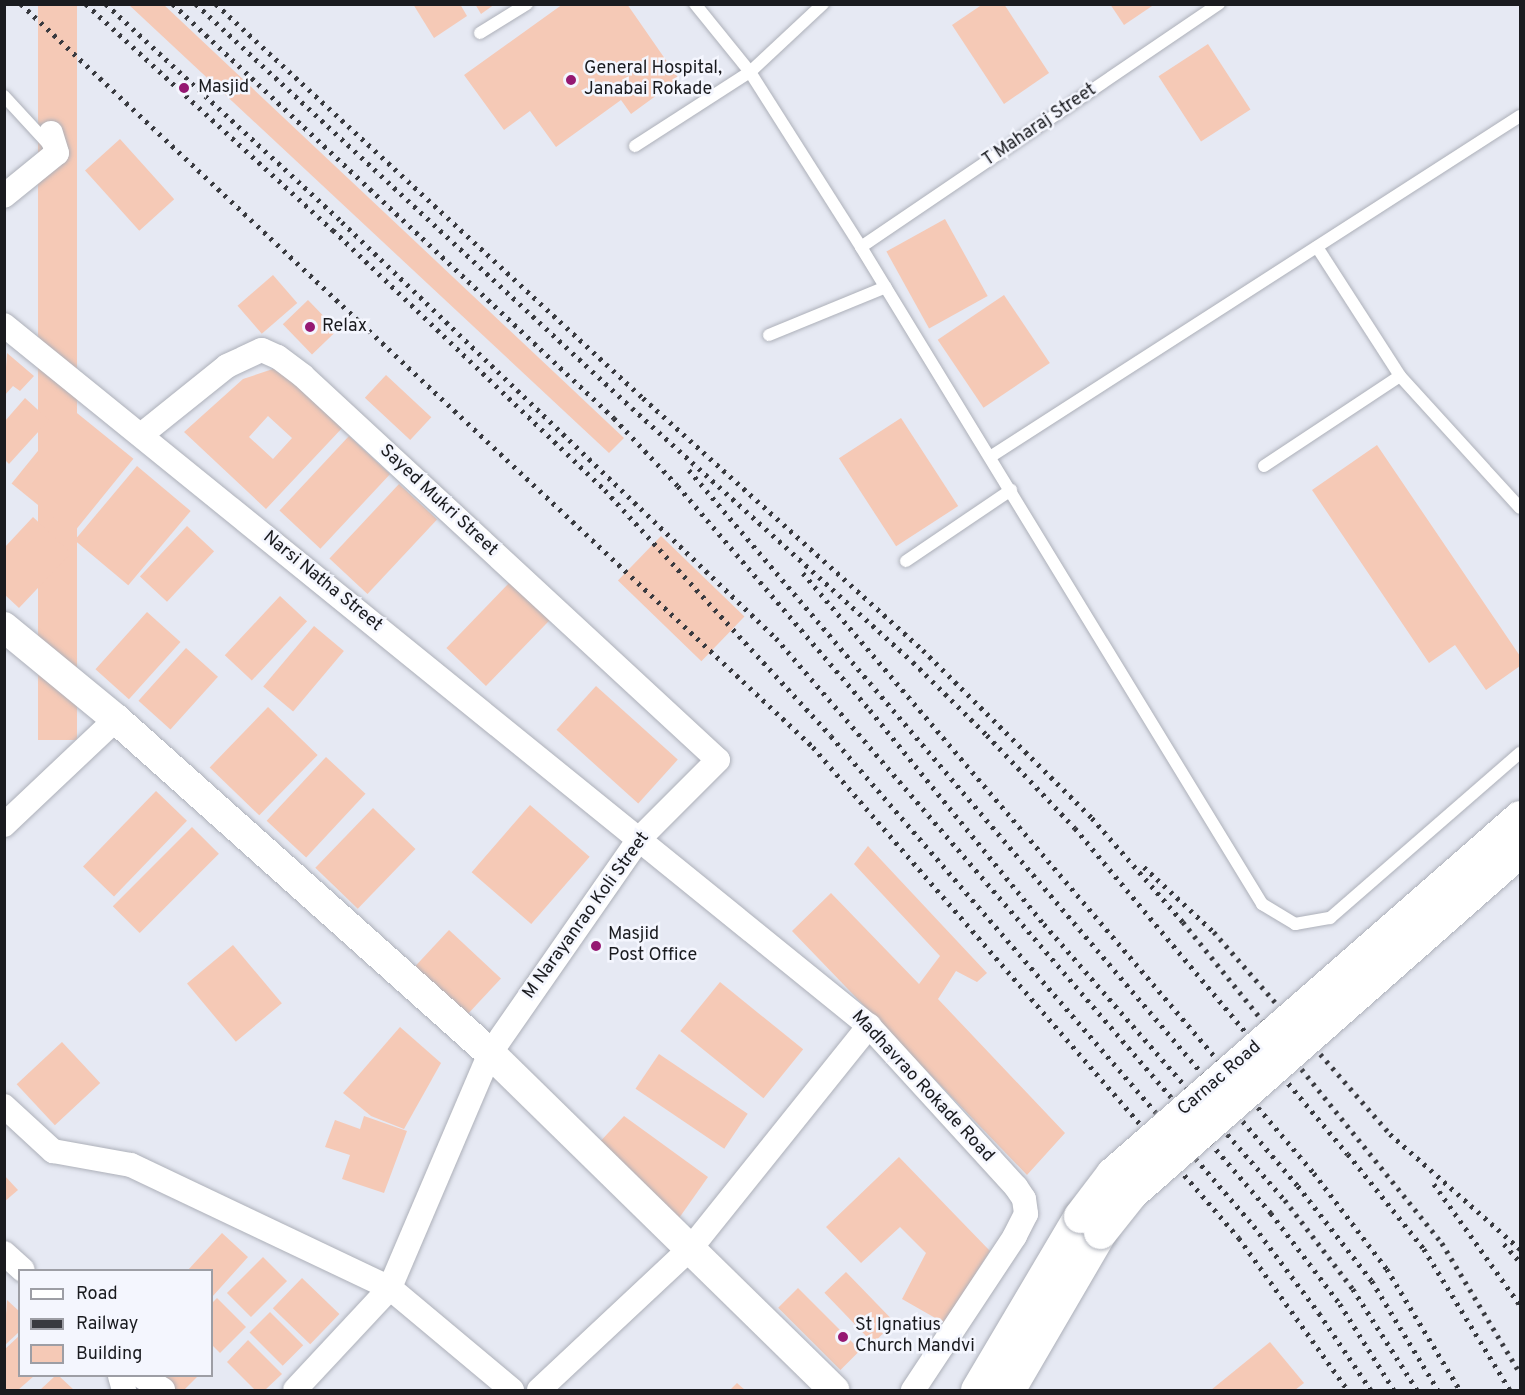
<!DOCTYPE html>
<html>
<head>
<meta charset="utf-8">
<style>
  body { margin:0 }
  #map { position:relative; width:1525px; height:1395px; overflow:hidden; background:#e6e9f3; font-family:Overpass,sans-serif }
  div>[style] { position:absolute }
  .building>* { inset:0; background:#f5c9b6; transform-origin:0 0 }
  .roads { filter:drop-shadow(0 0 2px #adb0b9) drop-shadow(0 0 2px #adb0b9) }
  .service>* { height:12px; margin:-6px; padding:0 6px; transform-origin:6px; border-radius:6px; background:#fff }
  .minor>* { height:24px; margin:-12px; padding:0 12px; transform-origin:12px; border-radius:12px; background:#fff }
  .tertiary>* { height:30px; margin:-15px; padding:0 15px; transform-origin:15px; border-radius:15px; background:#fff }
  .secondary>* { height:33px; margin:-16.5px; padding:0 16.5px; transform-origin:16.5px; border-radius:16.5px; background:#fff }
  .rail>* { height:4.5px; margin-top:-2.25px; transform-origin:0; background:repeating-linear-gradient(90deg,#393a3f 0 3px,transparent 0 9px) }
  .bridges { filter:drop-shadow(0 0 2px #adb0b9) drop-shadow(0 0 2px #adb0b9) }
  .secondary-bridge>* { height:33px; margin:-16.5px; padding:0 16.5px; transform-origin:16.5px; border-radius:16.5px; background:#fff }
  .dots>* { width:16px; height:16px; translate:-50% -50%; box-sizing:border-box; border:3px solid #f4f6fe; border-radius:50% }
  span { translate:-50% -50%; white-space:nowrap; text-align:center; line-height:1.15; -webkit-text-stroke:5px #f4f6fe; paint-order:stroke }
  .poi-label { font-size:18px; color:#1a1b1f }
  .left { translate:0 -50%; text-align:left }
  .street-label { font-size:18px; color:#1a1b1f }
  .frame { position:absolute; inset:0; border:6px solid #1a1b1f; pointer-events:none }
  .legend { position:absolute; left:18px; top:1269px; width:195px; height:108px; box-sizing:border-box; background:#f4f6fe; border:2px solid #9d9ea5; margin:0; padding:8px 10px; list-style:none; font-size:18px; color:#1a1b1f }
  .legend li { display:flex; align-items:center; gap:12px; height:30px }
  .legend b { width:30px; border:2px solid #9d9ea5 }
</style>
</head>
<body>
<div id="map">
  <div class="building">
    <div style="left:38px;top:4px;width:39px;height:736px"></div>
    <div style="clip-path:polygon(128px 4px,163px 4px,624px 438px,609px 453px)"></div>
    <div style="clip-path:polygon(413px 4px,460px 4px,467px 16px,434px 38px)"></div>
    <div style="clip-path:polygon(475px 4px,495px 4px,481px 14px)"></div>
    <div style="clip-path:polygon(563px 4px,627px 4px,679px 79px,631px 114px,621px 100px,556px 147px,530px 111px,504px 130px,464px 75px)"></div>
    <div style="clip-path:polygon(983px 4px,1004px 4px,1049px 73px,1004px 104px,952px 25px)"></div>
    <div style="clip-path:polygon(1110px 4px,1155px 4px,1124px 25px)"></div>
    <div style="left:1208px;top:44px;width:78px;height:59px;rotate:57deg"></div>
    <div style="left:120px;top:139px;width:81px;height:47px;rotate:48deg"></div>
    <div style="left:945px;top:219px;width:88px;height:67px;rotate:61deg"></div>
    <div style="left:273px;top:275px;width:37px;height:47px;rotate:49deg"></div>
    <div style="left:1004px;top:295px;width:82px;height:80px;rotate:56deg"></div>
    <div style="left:308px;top:300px;width:42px;height:35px;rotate:46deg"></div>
    <div style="clip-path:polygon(7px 353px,34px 376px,20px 391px,13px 386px,4px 396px)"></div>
    <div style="clip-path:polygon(evenodd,282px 366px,344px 426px,266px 509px,184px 432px,243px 379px,282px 366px,268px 416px,292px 438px,273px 459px,249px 437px,268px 416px)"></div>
    <div style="left:386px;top:375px;width:62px;height:31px;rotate:43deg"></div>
    <div style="clip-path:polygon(25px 398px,49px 420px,9px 464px,5px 460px,5px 421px)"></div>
    <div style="left:72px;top:409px;width:79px;height:96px;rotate:39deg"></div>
    <div style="left:901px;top:418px;width:105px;height:74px;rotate:57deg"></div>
    <div style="left:349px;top:436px;width:56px;height:102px;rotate:43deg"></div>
    <div style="clip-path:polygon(1377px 445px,1520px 656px,1520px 666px,1486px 690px,1455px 645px,1429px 663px,1312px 490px)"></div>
    <div style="left:137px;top:466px;width:70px;height:97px;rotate:40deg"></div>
    <div style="left:399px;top:484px;width:52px;height:102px;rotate:43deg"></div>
    <div style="clip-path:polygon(33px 517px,71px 553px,19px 608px,4px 594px,4px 548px)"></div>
    <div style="left:187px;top:526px;width:37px;height:69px;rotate:43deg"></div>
    <div style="left:661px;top:536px;width:116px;height:62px;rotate:44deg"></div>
    <div style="left:511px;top:581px;width:55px;height:93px;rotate:44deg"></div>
    <div style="left:280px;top:596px;width:37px;height:81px;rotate:43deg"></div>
    <div style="left:147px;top:612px;width:45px;height:77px;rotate:42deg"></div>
    <div style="left:314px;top:626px;width:39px;height:79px;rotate:40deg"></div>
    <div style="left:186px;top:648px;width:43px;height:71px;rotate:42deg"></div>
    <div style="left:596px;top:686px;width:110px;height:59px;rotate:42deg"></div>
    <div style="left:268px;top:707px;width:69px;height:84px;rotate:44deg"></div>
    <div style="left:326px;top:757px;width:54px;height:87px;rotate:43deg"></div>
    <div style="left:156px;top:791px;width:43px;height:105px;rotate:44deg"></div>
    <div style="left:530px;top:805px;width:79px;height:89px;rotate:41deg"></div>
    <div style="left:373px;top:808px;width:59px;height:83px;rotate:44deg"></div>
    <div style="left:192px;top:827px;width:38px;height:112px;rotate:45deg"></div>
    <div style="clip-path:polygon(868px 846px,987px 973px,977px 982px,956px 971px,938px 999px,1065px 1133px,1027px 1175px,792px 931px,831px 893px,919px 984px,940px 956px,854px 864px)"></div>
    <div style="left:449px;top:930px;width:71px;height:54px;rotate:43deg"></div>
    <div style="left:233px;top:945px;width:76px;height:60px;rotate:50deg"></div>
    <div style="left:720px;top:982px;width:107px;height:63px;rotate:39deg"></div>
    <div style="clip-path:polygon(400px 1027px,441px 1063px,404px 1129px,371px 1116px,343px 1093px)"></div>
    <div style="left:62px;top:1042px;width:56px;height:62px;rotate:47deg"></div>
    <div style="left:659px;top:1054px;width:107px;height:42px;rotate:34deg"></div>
    <div style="clip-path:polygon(364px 1116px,407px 1131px,384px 1193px,342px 1179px,350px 1155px,325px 1147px,335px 1120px,360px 1129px)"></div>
    <div style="clip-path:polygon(624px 1116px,708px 1177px,677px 1221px,596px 1146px)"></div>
    <div style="clip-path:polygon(899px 1157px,990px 1251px,944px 1323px,902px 1299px,926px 1253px,900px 1227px,861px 1263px,826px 1227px)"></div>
    <div style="clip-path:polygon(4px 1175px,18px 1190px,4px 1202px)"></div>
    <div style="clip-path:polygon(222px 1233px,248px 1257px,212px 1297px,212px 1270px,188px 1270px)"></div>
    <div style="left:263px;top:1257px;width:34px;height:51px;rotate:45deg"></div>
    <div style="left:846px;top:1272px;width:70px;height:30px;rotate:46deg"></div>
    <div style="left:302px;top:1278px;width:52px;height:42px;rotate:44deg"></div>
    <div style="left:798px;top:1288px;width:88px;height:28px;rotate:45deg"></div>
    <div style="clip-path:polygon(217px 1298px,246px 1327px,220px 1353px,212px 1345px,212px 1303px)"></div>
    <div style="clip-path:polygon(7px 1300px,20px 1312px,20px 1331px,4px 1346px)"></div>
    <div style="left:270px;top:1312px;width:47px;height:29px;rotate:45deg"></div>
    <div style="clip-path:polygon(20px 1335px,20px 1376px,34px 1376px,18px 1390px,4px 1390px,4px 1350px)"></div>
    <div style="clip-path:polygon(248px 1340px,282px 1374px,265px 1390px,255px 1390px,227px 1362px)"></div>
    <div style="clip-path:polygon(1270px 1342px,1304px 1383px,1295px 1390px,1211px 1390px)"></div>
    <div style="clip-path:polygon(55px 1376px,59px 1376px,74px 1390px,40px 1390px)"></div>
    <div style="clip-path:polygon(152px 1376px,198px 1376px,184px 1390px,168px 1390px)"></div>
    <div style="clip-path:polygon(737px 1383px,745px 1390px,730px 1390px)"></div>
  </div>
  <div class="roads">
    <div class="service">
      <div style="left:695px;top:4px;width:87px;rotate:51deg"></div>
      <div style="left:750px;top:72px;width:207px;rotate:57.6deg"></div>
      <div style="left:861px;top:247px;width:770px;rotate:58.6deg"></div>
      <div style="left:1262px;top:904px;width:39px;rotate:31deg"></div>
      <div style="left:1295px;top:924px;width:36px;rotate:-10deg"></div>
      <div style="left:1330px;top:918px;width:252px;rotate:-41deg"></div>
      <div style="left:480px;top:33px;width:55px;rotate:-31.7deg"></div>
      <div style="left:4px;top:96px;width:68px;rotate:47.4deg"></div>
      <div style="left:635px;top:146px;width:137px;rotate:-32.8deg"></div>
      <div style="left:750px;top:72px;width:100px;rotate:-43deg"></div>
      <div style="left:861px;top:247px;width:433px;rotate:-34.2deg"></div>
      <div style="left:1317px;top:247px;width:153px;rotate:57.2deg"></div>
      <div style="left:1400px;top:376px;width:178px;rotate:47.7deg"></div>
      <div style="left:769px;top:335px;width:126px;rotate:-22.3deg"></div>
      <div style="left:990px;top:457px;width:630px;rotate:-32.76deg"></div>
      <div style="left:1264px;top:466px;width:163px;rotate:-33.5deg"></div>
      <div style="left:906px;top:561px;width:127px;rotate:-34.1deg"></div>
    </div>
    <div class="minor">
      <div style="left:4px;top:196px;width:68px;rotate:-39.1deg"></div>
      <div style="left:57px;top:153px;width:21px;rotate:-107deg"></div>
      <div style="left:4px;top:325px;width:1113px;rotate:39.02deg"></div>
      <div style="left:869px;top:1026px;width:218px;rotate:47.6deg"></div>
      <div style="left:1016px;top:1187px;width:14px;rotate:56deg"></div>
      <div style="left:1024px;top:1199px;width:15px;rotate:82deg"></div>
      <div style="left:1026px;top:1214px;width:25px;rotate:117deg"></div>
      <div style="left:1015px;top:1236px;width:185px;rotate:123.5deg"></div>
      <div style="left:141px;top:435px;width:110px;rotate:-38.7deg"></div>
      <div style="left:227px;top:366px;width:38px;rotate:-25deg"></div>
      <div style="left:262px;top:350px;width:17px;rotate:24deg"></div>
      <div style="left:278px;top:357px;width:31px;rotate:37deg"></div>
      <div style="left:303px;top:376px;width:565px;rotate:42.78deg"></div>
      <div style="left:718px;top:760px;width:112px;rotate:135deg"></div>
      <div style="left:639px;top:839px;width:261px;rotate:124.8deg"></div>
      <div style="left:490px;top:1053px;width:255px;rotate:113.1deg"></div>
      <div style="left:390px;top:1288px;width:139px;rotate:133deg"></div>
      <div style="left:4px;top:825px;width:154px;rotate:-43.4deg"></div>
      <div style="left:4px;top:1106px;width:67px;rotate:42.6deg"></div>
      <div style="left:53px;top:1151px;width:79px;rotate:10.2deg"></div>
      <div style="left:131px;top:1165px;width:287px;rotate:25.4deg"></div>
      <div style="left:390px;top:1288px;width:159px;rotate:39.9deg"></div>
      <div style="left:4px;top:1253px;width:25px;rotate:42deg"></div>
      <div style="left:120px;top:1376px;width:15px;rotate:74deg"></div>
      <div style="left:141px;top:1376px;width:26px;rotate:32deg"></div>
      <div style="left:539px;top:1390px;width:208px;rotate:-43.1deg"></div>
      <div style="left:691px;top:1248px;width:285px;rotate:-51.3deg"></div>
    </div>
    <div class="tertiary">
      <div style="left:4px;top:627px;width:145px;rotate:39.4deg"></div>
      <div style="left:116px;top:719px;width:501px;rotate:41.77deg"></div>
      <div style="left:490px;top:1053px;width:482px;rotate:44.4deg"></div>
    </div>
    <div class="secondary">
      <div style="left:977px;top:1390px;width:202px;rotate:-59.4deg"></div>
      <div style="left:1008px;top:1390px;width:183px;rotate:-59.8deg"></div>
    </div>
  </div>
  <div class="rail">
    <div style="left:21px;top:4px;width:1086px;rotate:43.17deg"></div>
    <div style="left:813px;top:747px;width:650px;rotate:49.05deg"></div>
    <div style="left:1239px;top:1238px;width:187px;rotate:54.4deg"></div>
    <div style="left:86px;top:4px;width:335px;rotate:42.5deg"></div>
    <div style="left:333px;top:230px;width:376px;rotate:43.7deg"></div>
    <div style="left:605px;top:490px;width:334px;rotate:47.4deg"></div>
    <div style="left:831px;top:736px;width:647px;rotate:49.2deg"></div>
    <div style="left:1254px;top:1226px;width:109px;rotate:53.2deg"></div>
    <div style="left:1319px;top:1313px;width:93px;rotate:56deg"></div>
    <div style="left:106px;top:4px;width:321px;rotate:42.7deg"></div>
    <div style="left:342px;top:222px;width:601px;rotate:43.79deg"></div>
    <div style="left:776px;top:638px;width:759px;rotate:49.28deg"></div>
    <div style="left:1271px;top:1213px;width:114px;rotate:52.8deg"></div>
    <div style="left:1340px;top:1304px;width:102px;rotate:57.9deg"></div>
    <div style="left:173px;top:4px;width:605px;rotate:43.19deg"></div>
    <div style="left:614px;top:418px;width:93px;rotate:46.7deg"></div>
    <div style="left:678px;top:486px;width:295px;rotate:49.4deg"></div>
    <div style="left:870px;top:710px;width:276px;rotate:50.9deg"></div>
    <div style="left:1044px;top:924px;width:366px;rotate:48.9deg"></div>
    <div style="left:1285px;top:1200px;width:112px;rotate:52.6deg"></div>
    <div style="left:1353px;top:1289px;width:120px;rotate:57.6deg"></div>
    <div style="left:196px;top:4px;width:594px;rotate:42.82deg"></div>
    <div style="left:632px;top:408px;width:379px;rotate:42.1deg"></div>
    <div style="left:913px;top:662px;width:104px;rotate:44.6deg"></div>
    <div style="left:987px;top:735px;width:128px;rotate:46.6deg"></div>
    <div style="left:1075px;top:828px;width:425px;rotate:50.1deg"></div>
    <div style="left:1348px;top:1154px;width:122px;rotate:51.3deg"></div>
    <div style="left:1424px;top:1249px;width:165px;rotate:58.6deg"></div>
    <div style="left:216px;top:4px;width:581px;rotate:42.7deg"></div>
    <div style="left:643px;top:398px;width:377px;rotate:42deg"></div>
    <div style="left:923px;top:650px;width:238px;rotate:44.8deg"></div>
    <div style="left:1092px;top:818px;width:138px;rotate:48.8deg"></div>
    <div style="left:1183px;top:922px;width:412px;rotate:51.1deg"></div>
    <div style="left:1442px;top:1243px;width:152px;rotate:59deg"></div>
    <div style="left:689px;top:470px;width:940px;rotate:49.62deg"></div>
    <div style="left:1298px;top:1186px;width:120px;rotate:52.1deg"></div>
    <div style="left:1372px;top:1281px;width:127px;rotate:58.8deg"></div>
    <div style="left:803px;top:573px;width:788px;rotate:49.58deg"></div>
    <div style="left:1314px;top:1173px;width:121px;rotate:52.8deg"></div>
    <div style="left:1387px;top:1269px;width:141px;rotate:58.9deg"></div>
    <div style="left:1144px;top:867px;width:96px;rotate:42.9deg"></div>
    <div style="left:1214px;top:932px;width:268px;rotate:48.9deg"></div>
    <div style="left:1390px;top:1134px;width:174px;rotate:41.5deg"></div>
    <div style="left:1434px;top:1184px;width:148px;rotate:54.6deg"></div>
    <div style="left:1504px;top:1244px;width:24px;rotate:48deg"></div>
  </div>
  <div class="bridges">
    <div class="secondary-bridge">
      <div style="left:1080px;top:1216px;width:53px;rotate:-52.7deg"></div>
      <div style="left:1112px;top:1174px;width:542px;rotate:-41.19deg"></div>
      <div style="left:1100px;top:1232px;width:50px;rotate:-51.5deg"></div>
      <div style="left:1131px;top:1193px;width:519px;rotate:-41.4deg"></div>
    </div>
  </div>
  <div class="dots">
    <div style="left:571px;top:80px;background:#951872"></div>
    <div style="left:184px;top:88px;background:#951872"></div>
    <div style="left:310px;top:327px;background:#951872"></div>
    <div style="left:596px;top:946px;background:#951872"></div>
    <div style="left:843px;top:1337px;background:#951872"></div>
  </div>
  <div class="poi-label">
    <span class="left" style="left:584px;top:80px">General Hospital,<br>Janabai Rokade</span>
    <span class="left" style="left:198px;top:88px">Masjid</span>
    <span class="left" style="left:322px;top:327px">Relax</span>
    <span class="left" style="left:608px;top:946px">Masjid<br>Post Office</span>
    <span class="left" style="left:855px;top:1337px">St Ignatius<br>Church Mandvi</span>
  </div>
  <div class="street-label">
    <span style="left:1040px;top:126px;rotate:-34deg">T Maharaj Street</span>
    <span style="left:438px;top:501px;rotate:43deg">Sayed Mukri Street</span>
    <span style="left:322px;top:582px;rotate:39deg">Narsi Natha Street</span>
    <span style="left:587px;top:916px;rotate:-54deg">M Narayanrao Koli Street</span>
    <span style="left:1220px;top:1079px;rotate:-41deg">Carnac Road</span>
    <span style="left:922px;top:1087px;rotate:47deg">Madhavrao Rokade Road</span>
  </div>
  <div class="frame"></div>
  <ul class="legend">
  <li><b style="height:8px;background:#fff"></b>Road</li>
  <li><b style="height:8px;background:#393a3f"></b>Railway</li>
  <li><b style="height:16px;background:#f5c9b6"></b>Building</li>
  </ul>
</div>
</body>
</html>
